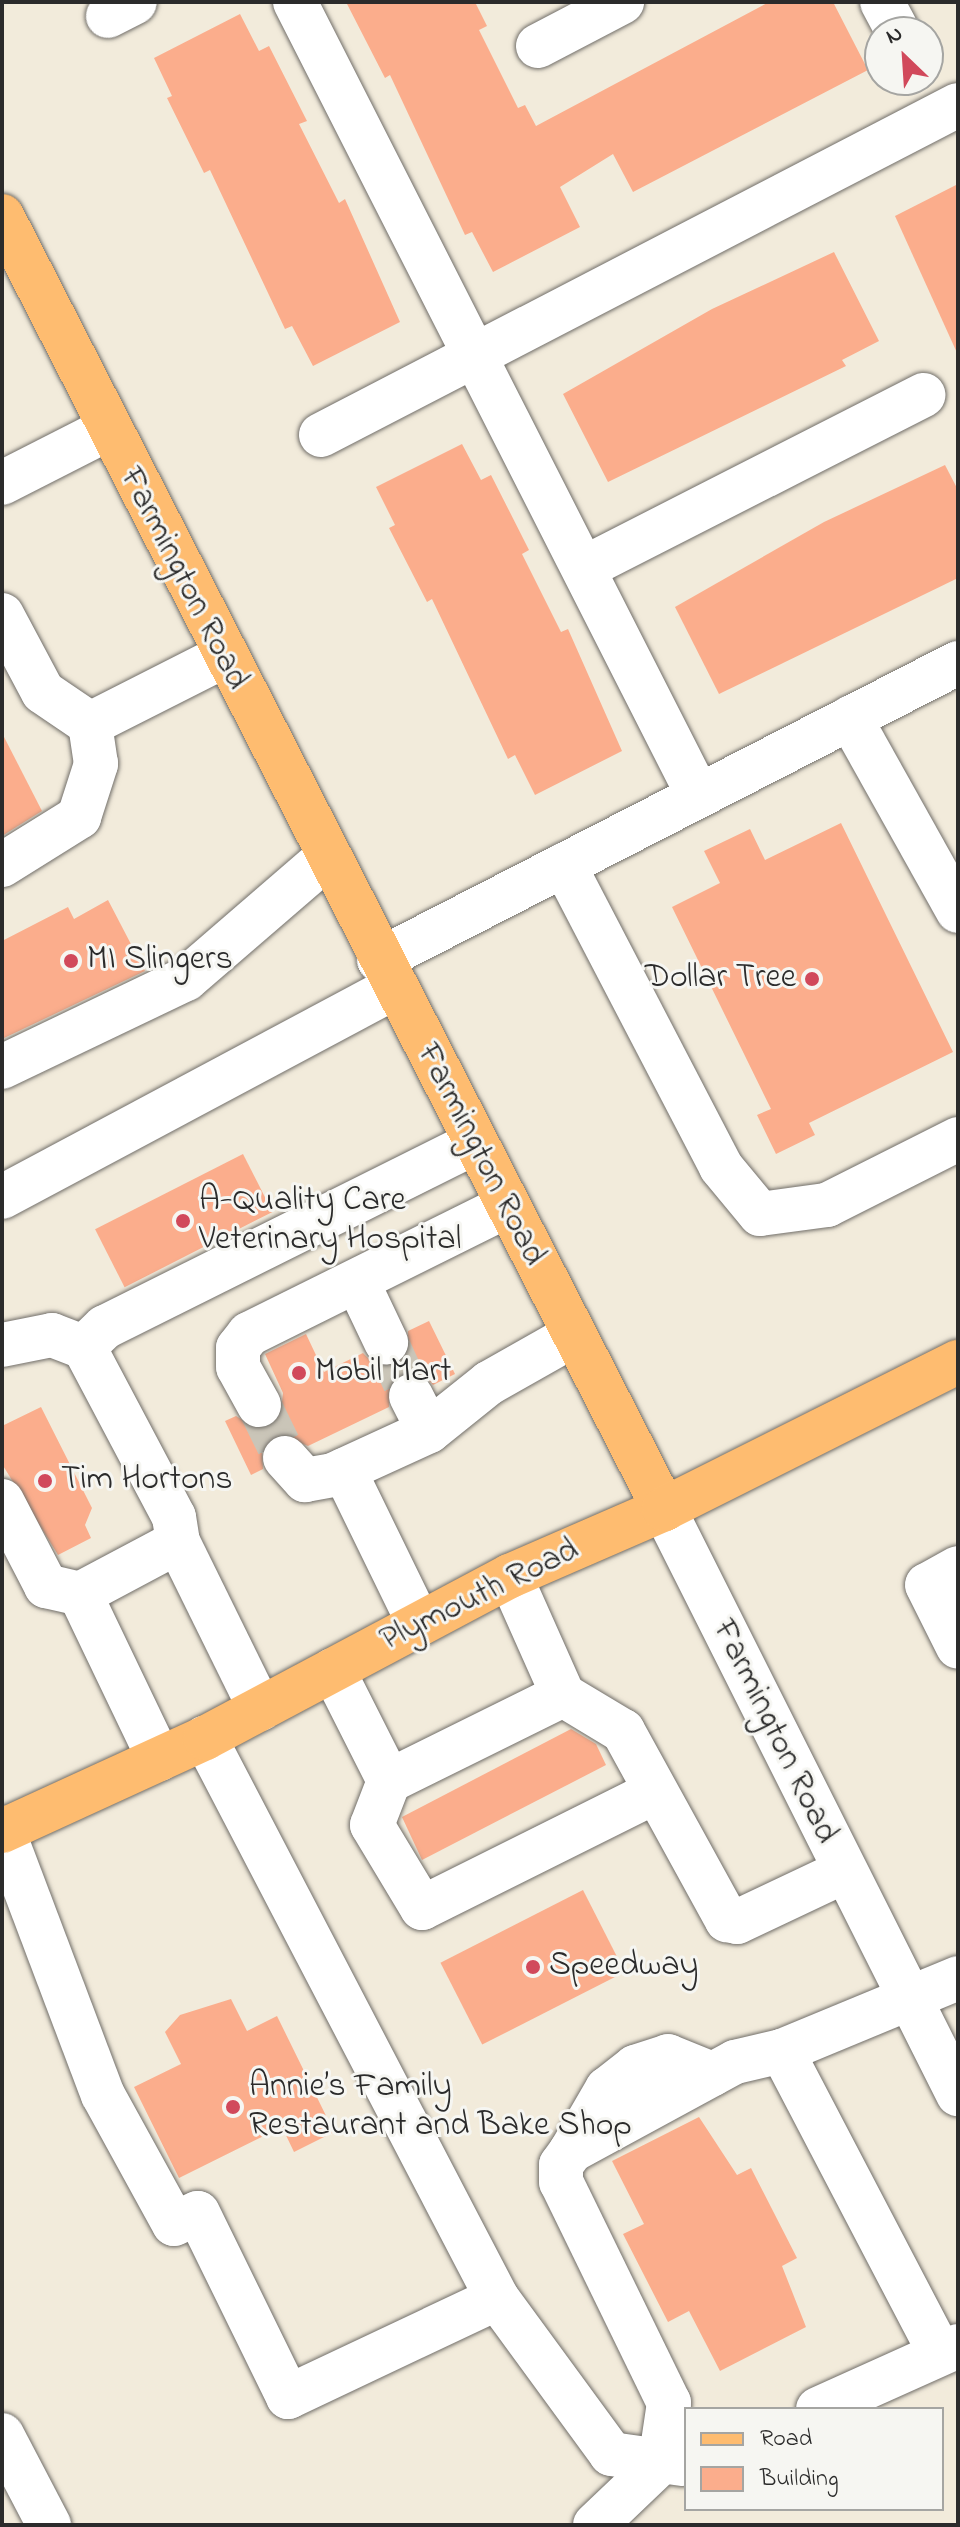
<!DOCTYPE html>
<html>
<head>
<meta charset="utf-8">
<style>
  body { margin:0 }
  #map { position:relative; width:960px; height:2527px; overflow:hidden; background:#f2ebdb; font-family:"Indie Flower",sans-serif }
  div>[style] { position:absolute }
  .building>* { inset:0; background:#fbad8c; transform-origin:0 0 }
  .minor-tunnel>* { height:44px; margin-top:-22px; transform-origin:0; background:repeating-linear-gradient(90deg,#cac5b8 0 44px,transparent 0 66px) }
  .roads { filter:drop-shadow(0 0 2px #716e69) drop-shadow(0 0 2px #716e69) }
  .minor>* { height:44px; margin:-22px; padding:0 22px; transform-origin:22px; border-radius:22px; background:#fff }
  .major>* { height:44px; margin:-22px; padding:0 22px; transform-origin:22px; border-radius:22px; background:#febc70 }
  .dots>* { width:22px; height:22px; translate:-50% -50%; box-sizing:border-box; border:4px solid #f6f6f2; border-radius:50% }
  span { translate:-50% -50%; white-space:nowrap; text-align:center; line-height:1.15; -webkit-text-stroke:6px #f6f6f2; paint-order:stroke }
  .street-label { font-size:34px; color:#2b2b2b }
  .poi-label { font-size:34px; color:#2b2b2b }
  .left { translate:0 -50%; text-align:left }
  .right { translate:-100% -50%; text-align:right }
  .frame { position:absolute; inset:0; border:4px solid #2b2b2b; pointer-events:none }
  .legend { position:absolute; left:684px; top:2407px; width:260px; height:104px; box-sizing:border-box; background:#f6f6f2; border:2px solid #a5a5a2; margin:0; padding:10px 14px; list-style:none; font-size:24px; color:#2b2b2b }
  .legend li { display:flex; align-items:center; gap:16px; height:40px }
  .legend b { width:40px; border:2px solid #a5a5a2 }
  .north { position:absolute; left:864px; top:16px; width:80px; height:80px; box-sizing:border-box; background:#f6f6f2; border:2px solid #a5a5a2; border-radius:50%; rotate:335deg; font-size:22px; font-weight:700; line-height:32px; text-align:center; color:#2b2b2b }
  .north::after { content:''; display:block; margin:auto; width:28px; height:36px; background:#d1495b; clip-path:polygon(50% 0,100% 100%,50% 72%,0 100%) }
</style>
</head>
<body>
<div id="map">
  <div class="building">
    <div style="clip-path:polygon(346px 2px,475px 2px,487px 26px,479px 30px,518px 108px,525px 105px,536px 126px,769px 2px,833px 2px,868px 70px,633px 192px,613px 154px,560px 187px,580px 227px,493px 272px,472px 232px,465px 235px,390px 75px,385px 78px)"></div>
    <div style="clip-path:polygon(240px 14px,259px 51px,269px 46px,307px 121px,299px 124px,339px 203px,345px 199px,400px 322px,313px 366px,292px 326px,285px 329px,210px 170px,204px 173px,167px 98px,172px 96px,154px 58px)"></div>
    <div style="clip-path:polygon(958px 184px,958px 355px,895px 216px)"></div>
    <div style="clip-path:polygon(834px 252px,879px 341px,842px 360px,846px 366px,608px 482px,563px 394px,712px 309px)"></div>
    <div style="clip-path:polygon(462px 444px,481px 480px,491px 475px,529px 550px,522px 554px,561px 632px,568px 629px,622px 751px,535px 795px,515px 755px,508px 759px,432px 599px,427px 602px,389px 528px,395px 525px,376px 487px)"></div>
    <div style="clip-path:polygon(945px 465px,958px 490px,958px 578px,719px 694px,675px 607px,824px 522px)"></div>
    <div style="clip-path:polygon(2px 733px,42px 811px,2px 836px)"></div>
    <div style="clip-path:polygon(841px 823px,953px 1052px,809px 1123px,815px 1135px,776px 1154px,757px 1115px,771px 1109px,672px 907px,720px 883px,704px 851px,750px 829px,765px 860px)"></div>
    <div style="clip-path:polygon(108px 900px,145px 971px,2px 1039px,2px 941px,68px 907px,74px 919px)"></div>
    <div style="left:243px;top:1154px;width:65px;height:166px;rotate:63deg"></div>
    <div style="clip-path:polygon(429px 1321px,455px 1374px,433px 1385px,424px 1375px,400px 1374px,390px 1383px,389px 1407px,308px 1446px,279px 1434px,262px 1450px,263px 1469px,251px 1475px,225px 1421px,236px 1416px,259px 1430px,280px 1419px,283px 1393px,265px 1354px,306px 1334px,324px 1372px,363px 1353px,373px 1363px,396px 1365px,407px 1355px,408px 1331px)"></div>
    <div style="clip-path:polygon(41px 1407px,92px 1508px,85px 1525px,91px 1538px,58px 1555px,2px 1464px,2px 1426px)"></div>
    <div style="clip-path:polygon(571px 1729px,596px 1744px,606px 1765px,422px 1860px,402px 1817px)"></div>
    <div style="left:583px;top:1890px;width:92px;height:160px;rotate:63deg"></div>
    <div style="clip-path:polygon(231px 1999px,247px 2031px,277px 2016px,334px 2132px,294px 2152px,282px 2127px,179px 2178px,134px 2087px,181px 2064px,165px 2032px,180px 2015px)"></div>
    <div style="clip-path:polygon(699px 2117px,737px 2175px,751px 2168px,797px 2258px,782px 2266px,806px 2327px,720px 2371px,689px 2311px,668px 2322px,623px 2234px,644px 2224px,612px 2161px)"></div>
  </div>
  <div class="minor-tunnel">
    <div style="left:386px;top:1342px;width:60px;rotate:65.2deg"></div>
    <div style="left:259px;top:1405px;width:59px;rotate:63.9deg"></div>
  </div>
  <div class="roads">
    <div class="minor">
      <div style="left:295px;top:2px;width:890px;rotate:63.06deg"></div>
      <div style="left:882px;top:2px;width:34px;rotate:62deg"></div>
      <div style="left:108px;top:16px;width:30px;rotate:-27deg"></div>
      <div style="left:538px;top:46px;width:95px;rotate:-27.6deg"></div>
      <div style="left:321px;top:435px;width:717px;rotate:-27.39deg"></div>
      <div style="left:2px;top:483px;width:119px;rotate:-27deg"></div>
      <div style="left:584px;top:568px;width:381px;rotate:-27deg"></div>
      <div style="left:2px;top:615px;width:87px;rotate:62deg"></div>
      <div style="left:43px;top:692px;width:57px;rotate:34.2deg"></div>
      <div style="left:90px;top:724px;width:148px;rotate:-26.9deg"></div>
      <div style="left:850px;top:718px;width:221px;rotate:60.8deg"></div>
      <div style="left:2px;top:865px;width:91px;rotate:-31.9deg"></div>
      <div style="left:79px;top:817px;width:56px;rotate:-72.2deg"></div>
      <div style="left:96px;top:764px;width:40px;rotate:-98.5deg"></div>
      <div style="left:564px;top:865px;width:340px;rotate:62.5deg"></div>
      <div style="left:721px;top:1167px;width:61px;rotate:50.3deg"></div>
      <div style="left:760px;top:1214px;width:68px;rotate:-7.7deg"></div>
      <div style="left:827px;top:1205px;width:147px;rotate:-26.7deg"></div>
      <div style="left:379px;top:960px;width:651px;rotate:-27.16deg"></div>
      <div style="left:2px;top:1067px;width:204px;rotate:-25.6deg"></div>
      <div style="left:186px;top:979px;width:185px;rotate:-40.8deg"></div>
      <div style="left:2px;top:1197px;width:444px;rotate:-28.1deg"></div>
      <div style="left:357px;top:1281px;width:68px;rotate:64.6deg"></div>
      <div style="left:2px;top:1345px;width:51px;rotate:-11.3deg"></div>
      <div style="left:52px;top:1335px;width:34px;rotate:21deg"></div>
      <div style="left:84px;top:1347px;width:192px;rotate:62.1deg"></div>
      <div style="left:174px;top:1517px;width:25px;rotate:81deg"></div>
      <div style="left:178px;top:1542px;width:186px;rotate:63.8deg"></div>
      <div style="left:84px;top:1347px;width:29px;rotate:-44deg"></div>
      <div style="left:105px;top:1327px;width:412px;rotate:-26.5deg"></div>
      <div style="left:411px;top:1396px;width:39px;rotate:63deg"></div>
      <div style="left:259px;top:1405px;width:43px;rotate:-118.9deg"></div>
      <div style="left:238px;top:1367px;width:19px;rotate:-90deg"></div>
      <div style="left:238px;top:1348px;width:18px;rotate:-52deg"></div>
      <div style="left:249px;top:1334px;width:288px;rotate:-26.4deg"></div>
      <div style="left:285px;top:1458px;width:30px;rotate:48deg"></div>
      <div style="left:305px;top:1480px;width:28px;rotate:-10deg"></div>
      <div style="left:333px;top:1475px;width:106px;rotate:-24.6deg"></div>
      <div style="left:429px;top:1431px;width:77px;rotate:-38.7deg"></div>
      <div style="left:489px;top:1383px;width:98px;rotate:-29.5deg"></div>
      <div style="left:344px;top:1470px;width:171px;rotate:64deg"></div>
      <div style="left:2px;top:1501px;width:96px;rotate:62.6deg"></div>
      <div style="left:46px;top:1586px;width:35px;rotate:13deg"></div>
      <div style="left:80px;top:1594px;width:111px;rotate:-28deg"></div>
      <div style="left:664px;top:1509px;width:655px;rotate:63.32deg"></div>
      <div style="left:958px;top:1568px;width:35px;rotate:151deg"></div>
      <div style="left:927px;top:1585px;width:69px;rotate:63.4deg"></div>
      <div style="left:510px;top:1576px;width:130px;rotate:66deg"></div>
      <div style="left:80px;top:1594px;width:183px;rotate:64.4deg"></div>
      <div style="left:333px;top:1670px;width:124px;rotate:63.2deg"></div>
      <div style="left:389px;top:1781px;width:194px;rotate:-26.3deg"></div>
      <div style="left:563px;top:1695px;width:70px;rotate:31deg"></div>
      <div style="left:623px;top:1731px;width:216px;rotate:61.2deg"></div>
      <div style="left:727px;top:1920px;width:10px;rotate:11deg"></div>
      <div style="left:737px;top:1922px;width:117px;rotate:-25.3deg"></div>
      <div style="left:389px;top:1781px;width:47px;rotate:111.1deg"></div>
      <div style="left:372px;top:1825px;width:97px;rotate:58.9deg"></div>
      <div style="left:422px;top:1908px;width:260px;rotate:-26.5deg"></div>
      <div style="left:2px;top:1828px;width:285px;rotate:69.3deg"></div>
      <div style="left:103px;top:2095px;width:147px;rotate:61.2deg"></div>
      <div style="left:174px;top:2224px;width:26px;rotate:-25deg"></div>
      <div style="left:198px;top:2213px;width:205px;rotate:63.9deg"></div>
      <div style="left:288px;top:2397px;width:231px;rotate:-25.3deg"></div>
      <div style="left:497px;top:2298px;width:632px;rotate:-117.54deg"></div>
      <div style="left:782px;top:2051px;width:341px;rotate:62.4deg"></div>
      <div style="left:571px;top:2151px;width:72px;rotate:-59.9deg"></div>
      <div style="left:607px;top:2089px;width:36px;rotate:-38deg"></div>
      <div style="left:635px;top:2067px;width:35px;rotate:-18deg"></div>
      <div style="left:668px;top:2056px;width:48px;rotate:22.2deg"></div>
      <div style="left:497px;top:2298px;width:193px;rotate:53.8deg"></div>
      <div style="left:611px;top:2454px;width:72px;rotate:8deg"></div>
      <div style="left:818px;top:2409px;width:154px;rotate:-24.2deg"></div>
      <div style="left:2px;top:2435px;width:102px;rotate:62.4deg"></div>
      <div style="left:595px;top:2525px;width:90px;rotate:-43.6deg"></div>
      <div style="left:660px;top:2463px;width:61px;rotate:-81.5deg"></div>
      <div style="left:669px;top:2403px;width:246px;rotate:-116deg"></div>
      <div style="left:561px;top:2182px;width:17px;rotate:-90deg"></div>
      <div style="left:561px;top:2165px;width:17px;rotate:-54deg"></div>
      <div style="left:571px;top:2151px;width:187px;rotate:-28.5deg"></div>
      <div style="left:735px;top:2062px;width:48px;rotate:-13.2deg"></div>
      <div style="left:782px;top:2051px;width:191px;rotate:-22.5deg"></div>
    </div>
    <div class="major">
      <div style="left:2px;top:216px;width:1453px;rotate:62.89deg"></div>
      <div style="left:2px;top:1831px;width:223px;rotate:-24.6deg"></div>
      <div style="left:205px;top:1738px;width:345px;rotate:-28deg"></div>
      <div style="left:510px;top:1576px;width:168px;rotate:-23.5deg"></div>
      <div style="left:664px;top:1509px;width:329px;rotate:-26.6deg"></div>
    </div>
  </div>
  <div class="dots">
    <div style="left:71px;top:961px;background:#d1495b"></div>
    <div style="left:812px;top:979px;background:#d1495b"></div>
    <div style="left:183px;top:1221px;background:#d1495b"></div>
    <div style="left:299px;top:1373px;background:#d1495b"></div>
    <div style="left:45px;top:1481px;background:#d1495b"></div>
    <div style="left:533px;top:1967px;background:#d1495b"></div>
    <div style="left:233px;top:2107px;background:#d1495b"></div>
  </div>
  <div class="street-label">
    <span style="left:183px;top:579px;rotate:63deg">Farmington Road</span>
    <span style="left:480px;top:1155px;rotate:63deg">Farmington Road</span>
    <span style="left:480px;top:1596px;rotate:-26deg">Plymouth Road</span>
    <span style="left:774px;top:1732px;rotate:64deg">Farmington Road</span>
  </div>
  <div class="poi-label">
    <span class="left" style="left:87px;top:961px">MI Slingers</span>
    <span class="right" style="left:796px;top:979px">Dollar Tree</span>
    <span class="left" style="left:199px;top:1221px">A-Quality Care<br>Veterinary Hospital</span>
    <span class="left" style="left:315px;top:1373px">Mobil Mart</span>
    <span class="left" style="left:61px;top:1481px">Tim Hortons</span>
    <span class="left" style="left:549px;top:1967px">Speedway</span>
    <span class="left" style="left:249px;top:2107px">Annie’s Family<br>Restaurant and Bake Shop</span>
  </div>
  <div class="frame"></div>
  <ul class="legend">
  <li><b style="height:10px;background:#febc70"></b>Road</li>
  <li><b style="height:22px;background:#fbad8c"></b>Building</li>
  </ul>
  <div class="north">N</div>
</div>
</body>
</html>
